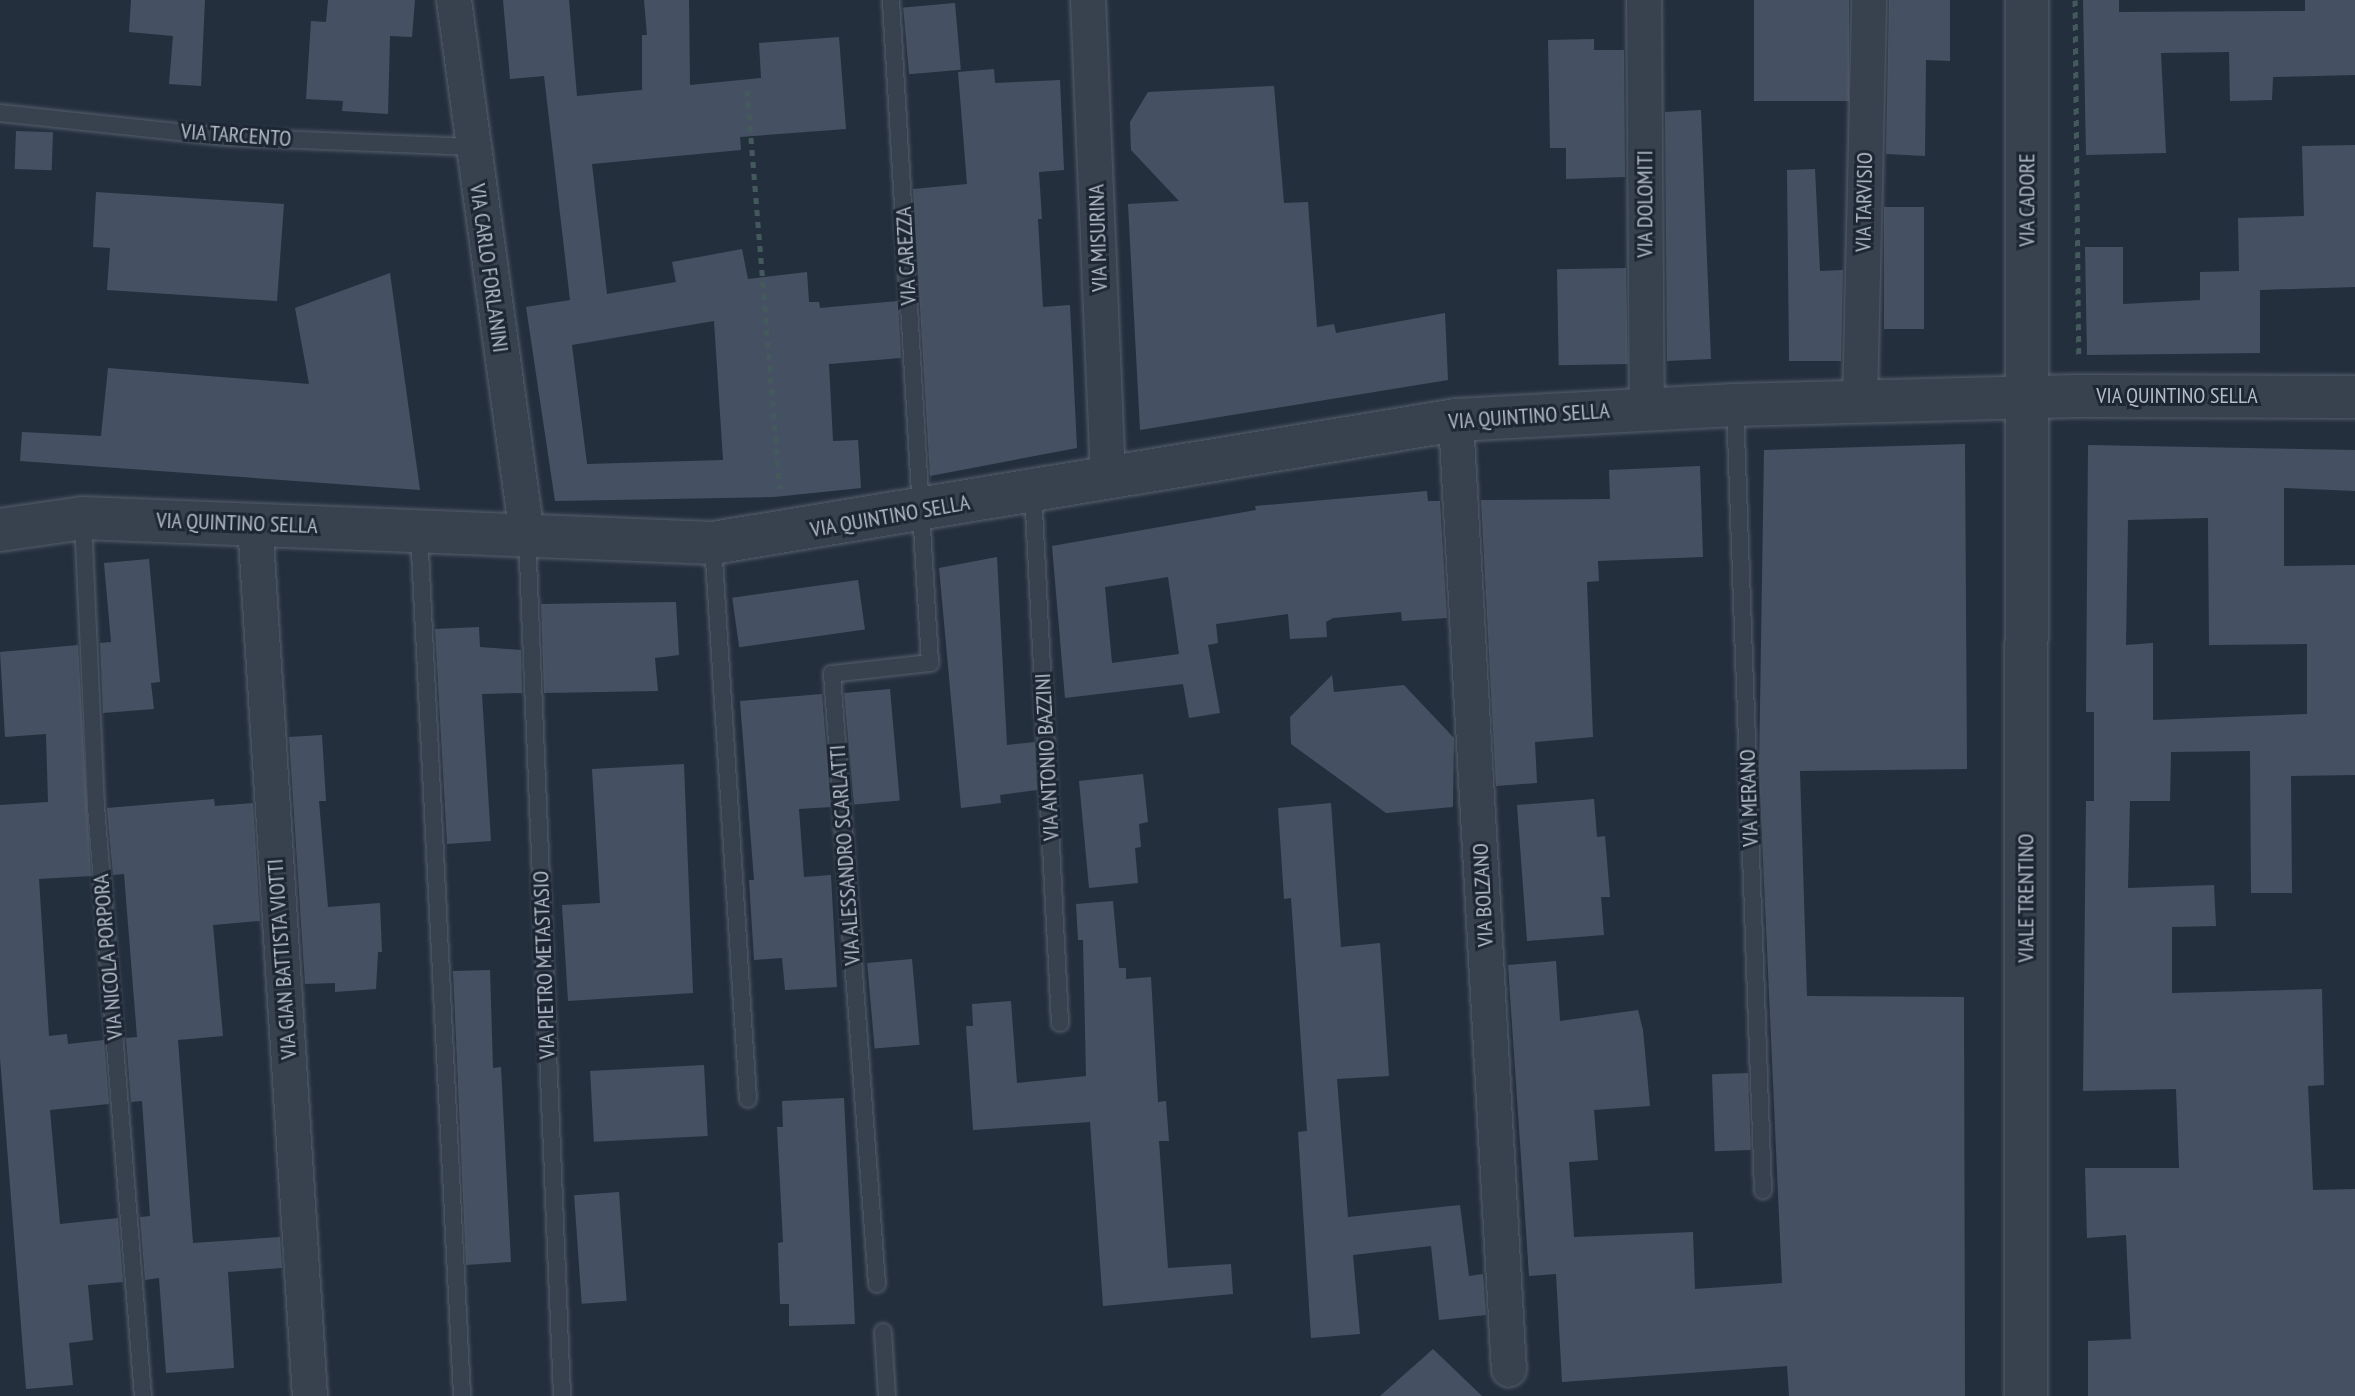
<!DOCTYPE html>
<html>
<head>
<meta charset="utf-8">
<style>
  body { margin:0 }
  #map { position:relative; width:2355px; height:1396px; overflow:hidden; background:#242f3e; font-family:"PT Sans Narrow",sans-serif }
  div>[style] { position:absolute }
  .building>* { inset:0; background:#455162; transform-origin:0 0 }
  .path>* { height:5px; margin-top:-2.5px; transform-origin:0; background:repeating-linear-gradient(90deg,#44595c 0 6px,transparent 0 12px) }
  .roads { filter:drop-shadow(0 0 2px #565f6c) drop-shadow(0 0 2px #565f6c) }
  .service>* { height:16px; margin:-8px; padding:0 8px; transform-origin:8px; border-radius:8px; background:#38414e }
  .minor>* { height:34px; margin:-17px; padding:0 17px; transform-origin:17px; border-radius:17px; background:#38414e }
  .tertiary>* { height:42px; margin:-21px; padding:0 21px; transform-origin:21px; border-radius:21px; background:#38414e }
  span { translate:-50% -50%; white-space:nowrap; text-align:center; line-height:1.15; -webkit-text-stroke:6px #1d2633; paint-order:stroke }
  .street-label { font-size:22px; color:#b4bcc9 }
</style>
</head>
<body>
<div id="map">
  <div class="building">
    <div style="clip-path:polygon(131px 0,205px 0,201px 86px,169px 84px,173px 36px,129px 32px)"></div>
    <div style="clip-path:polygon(328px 0,415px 0,412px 37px,390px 36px,388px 114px,342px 111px,343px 101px,306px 99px,311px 21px,326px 22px)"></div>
    <div style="clip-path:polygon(evenodd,503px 0,569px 0,577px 96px,642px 90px,642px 35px,647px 35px,644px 0,689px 0,690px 85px,761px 78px,759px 43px,839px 37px,846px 129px,740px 137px,741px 150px,592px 164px,607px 294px,676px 282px,672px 262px,742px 249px,748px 279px,807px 272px,809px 302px,819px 302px,820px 308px,898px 301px,901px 358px,829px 364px,833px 441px,858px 440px,861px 488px,774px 497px,555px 501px,526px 307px,570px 300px,544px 76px,510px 79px,503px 0,714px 321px,723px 460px,587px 464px,572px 345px,714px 321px)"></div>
    <div style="left:1754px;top:0;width:95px;height:101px"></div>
    <div style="clip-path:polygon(1889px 0,1950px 0,1950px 61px,1926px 60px,1925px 156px,1886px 154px)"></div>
    <div style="clip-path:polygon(2083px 0,2119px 0,2119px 12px,2305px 11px,2305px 0,2355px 0,2355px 75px,2273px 77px,2272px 100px,2230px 101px,2229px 52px,2161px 53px,2166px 153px,2086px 155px)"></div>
    <div style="left:955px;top:3px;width:67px;height:52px;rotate:85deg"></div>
    <div style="clip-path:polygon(1594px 39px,1594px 50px,1624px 50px,1625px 177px,1566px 179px,1566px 148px,1550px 148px,1548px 40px)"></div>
    <div style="clip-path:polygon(994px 69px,995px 83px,1060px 80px,1064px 170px,1039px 172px,1042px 219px,1038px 219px,1043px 307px,1070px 305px,1077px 448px,930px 476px,913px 189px,967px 184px,958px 72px)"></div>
    <div style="clip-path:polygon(1274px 86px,1284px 203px,1308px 202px,1317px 327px,1334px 324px,1336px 333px,1445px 313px,1448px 380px,1140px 430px,1128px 204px,1179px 201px,1131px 150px,1130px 122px,1148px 92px)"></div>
    <div style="clip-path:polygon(1701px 110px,1711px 359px,1667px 361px,1665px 112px)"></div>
    <div style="left:16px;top:131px;width:37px;height:38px;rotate:2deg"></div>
    <div style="clip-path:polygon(2355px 145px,2355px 287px,2260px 290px,2260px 353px,2087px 355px,2085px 247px,2123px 247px,2123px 304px,2200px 300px,2200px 272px,2239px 271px,2238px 218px,2304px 216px,2302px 146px)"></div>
    <div style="clip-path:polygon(1815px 169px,1820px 271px,1843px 270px,1841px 361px,1789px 361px,1787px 170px)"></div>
    <div style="clip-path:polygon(96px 192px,284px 204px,277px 301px,107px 290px,110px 248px,93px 247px)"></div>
    <div style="left:1924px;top:207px;width:122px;height:40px;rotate:90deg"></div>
    <div style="left:1626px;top:268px;width:96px;height:69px;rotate:89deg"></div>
    <div style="clip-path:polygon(390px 273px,420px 490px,20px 461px,22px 432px,101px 436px,108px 368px,309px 384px,295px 308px)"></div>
    <div style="clip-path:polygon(1965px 444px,1967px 769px,1800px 771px,1807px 996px,1964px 997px,1965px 1396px,1789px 1396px,1787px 1366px,1562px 1382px,1556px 1274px,1529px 1276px,1508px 965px,1556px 961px,1560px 1021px,1638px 1010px,1643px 1030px,1650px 1106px,1594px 1110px,1598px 1160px,1569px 1162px,1574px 1237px,1693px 1232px,1695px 1289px,1782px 1283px,1759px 771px,1764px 450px)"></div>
    <div style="clip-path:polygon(evenodd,2088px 445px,2355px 450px,2355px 491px,2284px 488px,2284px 566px,2355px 565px,2355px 775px,2291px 776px,2292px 893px,2251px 893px,2250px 751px,2171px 752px,2170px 801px,2130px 801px,2128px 888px,2214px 885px,2216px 926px,2172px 927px,2172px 993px,2322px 989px,2324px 1085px,2308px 1086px,2313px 1190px,2355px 1189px,2355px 1396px,2088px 1396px,2088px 1341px,2131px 1339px,2126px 1235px,2087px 1238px,2085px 1168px,2179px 1168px,2176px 1089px,2083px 1091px,2086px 801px,2094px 801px,2094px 712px,2086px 712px,2088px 445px,2208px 518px,2209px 645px,2307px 644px,2307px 714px,2153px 720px,2153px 643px,2126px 645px,2128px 520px,2208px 518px)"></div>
    <div style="clip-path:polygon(1700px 466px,1703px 557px,1598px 561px,1599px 581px,1587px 582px,1593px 737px,1535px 742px,1537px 783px,1496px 786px,1481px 500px,1610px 499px,1609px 470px)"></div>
    <div style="clip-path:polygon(evenodd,1427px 491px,1428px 501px,1440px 501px,1447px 618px,1402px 621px,1401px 612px,1333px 618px,1326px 622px,1327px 637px,1290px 639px,1288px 614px,1216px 624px,1218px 643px,1208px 645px,1220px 713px,1189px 718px,1183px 684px,1065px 698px,1052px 546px,1256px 510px,1255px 506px,1427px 491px,1168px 577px,1179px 654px,1112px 663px,1105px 587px,1168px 577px)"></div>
    <div style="clip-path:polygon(997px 557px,1007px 745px,1035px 742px,1037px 790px,1000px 795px,1001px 803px,961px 808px,939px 568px)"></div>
    <div style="clip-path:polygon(149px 559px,160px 682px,151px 683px,154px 709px,103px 713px,100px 643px,111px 642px,104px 563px)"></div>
    <div style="left:858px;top:580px;width:50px;height:127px;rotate:82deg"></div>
    <div style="clip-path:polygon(676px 602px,679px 655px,655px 658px,658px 691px,544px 693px,541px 604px)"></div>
    <div style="clip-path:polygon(479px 627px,480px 647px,521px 650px,522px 693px,482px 694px,491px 841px,447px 844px,435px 629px)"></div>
    <div style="clip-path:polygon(78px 645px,91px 876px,39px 879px,49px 1036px,67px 1034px,68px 1044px,104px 1040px,109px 1104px,50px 1110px,60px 1224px,118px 1218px,123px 1282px,88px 1285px,93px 1340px,69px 1343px,73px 1385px,26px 1389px,0 1058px,0 805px,48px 802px,46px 734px,5px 737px,0 652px)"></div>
    <div style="clip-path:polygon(1332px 675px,1334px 692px,1404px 685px,1454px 738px,1453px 807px,1386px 813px,1291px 744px,1290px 717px)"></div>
    <div style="left:890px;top:689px;width:112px;height:46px;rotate:85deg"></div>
    <div style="clip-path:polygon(822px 694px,831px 807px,799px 809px,804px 877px,831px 875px,837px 987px,785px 990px,782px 958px,754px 960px,749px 880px,754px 880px,740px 701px)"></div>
    <div style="clip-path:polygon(322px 735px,326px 801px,319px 801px,328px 907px,380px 903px,382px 952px,378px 952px,376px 989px,335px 992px,335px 983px,305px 984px,289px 737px)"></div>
    <div style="clip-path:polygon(684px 764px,693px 993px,568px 1001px,562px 905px,600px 903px,592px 769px)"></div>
    <div style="clip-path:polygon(1143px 774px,1148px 822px,1139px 824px,1141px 847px,1135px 848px,1138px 883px,1089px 888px,1079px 781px)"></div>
    <div style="clip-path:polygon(214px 799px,215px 806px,253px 803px,260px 921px,213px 925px,223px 1036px,178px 1040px,193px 1243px,280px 1237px,282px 1268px,228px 1272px,234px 1368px,166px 1373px,159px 1278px,145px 1280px,140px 1217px,150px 1216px,142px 1101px,131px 1102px,126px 1038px,137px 1037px,124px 874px,113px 875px,107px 808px)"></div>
    <div style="clip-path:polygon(1594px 799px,1597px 837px,1605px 836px,1610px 897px,1601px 897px,1604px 935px,1527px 941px,1517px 805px)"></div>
    <div style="clip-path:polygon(1331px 803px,1341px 947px,1380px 943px,1389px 1076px,1337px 1079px,1348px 1217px,1460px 1205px,1469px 1276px,1483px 1274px,1486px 1315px,1439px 1320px,1431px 1246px,1353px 1255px,1360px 1334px,1311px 1338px,1298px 1132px,1307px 1131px,1291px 898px,1284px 899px,1278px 808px)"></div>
    <div style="clip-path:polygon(1113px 901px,1119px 968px,1126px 968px,1126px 979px,1151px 977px,1158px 1102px,1166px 1101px,1169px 1141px,1159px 1141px,1168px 1268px,1231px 1264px,1233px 1294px,1103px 1306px,1090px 1122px,973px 1130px,966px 1026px,973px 1026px,972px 1004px,1011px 1001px,1017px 1083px,1086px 1076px,1083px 940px,1078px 940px,1076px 904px)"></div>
    <div style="left:912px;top:959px;width:86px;height:45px;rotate:85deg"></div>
    <div style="clip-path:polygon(490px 970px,493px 1068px,501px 1067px,511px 1262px,466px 1265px,453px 971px)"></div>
    <div style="left:704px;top:1065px;width:71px;height:114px;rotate:87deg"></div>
    <div style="left:1748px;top:1073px;width:77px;height:36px;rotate:88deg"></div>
    <div style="clip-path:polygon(844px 1098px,855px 1324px,789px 1326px,789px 1304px,780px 1304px,778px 1243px,783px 1242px,777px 1127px,783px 1127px,782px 1101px)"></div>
    <div style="left:619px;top:1192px;width:109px;height:45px;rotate:86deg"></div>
    <div style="clip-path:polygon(1433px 1349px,1482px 1396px,1380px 1396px)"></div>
  </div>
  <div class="path">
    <div style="left:2075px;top:0;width:356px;rotate:89.4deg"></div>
    <div style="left:747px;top:90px;width:400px;rotate:85.3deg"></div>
  </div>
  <div class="roads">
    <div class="service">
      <div style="left:0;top:113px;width:227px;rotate:6.1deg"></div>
      <div style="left:226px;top:137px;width:248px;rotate:2.3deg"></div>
      <div style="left:1735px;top:405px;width:786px;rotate:87.96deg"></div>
      <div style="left:1033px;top:490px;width:534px;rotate:87.1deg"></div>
      <div style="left:83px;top:520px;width:286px;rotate:87.4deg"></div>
      <div style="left:96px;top:806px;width:592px;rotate:85.45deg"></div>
      <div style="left:419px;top:531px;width:866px;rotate:87.15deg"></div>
      <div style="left:527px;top:535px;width:862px;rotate:87.67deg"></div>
      <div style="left:713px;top:543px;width:557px;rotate:86.4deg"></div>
      <div style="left:877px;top:1284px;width:612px;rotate:-94.22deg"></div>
      <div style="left:832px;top:674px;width:99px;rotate:-6.4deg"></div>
      <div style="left:930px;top:663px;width:664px;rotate:-93.37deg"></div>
      <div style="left:883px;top:1332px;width:64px;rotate:86.4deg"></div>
    </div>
    <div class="minor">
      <div style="left:454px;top:0;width:540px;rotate:82.23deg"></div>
      <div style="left:1088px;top:0;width:476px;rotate:87.6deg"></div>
      <div style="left:1644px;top:0;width:409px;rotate:89.6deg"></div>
      <div style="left:1860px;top:404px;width:404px;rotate:-88.7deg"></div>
      <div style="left:1456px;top:420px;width:951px;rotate:86.81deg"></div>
      <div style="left:255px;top:523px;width:875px;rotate:86.4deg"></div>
    </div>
    <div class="tertiary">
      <div style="left:0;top:530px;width:84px;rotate:-8.2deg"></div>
      <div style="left:83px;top:518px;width:630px;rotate:2.27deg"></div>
      <div style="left:713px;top:543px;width:753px;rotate:-9.4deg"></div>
      <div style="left:1456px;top:420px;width:279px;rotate:-3.1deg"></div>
      <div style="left:1735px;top:405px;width:343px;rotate:-1.5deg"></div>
      <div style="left:2078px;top:396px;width:277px;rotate:0.2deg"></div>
      <div style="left:2026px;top:1396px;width:1396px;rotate:-89.96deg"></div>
    </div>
  </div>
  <div class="street-label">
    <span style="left:236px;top:135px;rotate:4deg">VIA TARCENTO</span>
    <span style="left:2027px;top:200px;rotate:-90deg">VIA CADORE</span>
    <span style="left:1864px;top:202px;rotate:-89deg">VIA TARVISIO</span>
    <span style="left:1645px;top:204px;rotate:-90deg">VIA DOLOMITI</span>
    <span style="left:1098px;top:238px;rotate:-92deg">VIA MISURINA</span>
    <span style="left:906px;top:256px;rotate:-93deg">VIA CAREZZA</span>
    <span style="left:489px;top:268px;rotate:82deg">VIA CARLO FORLANINI</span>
    <span style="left:2177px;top:396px">VIA QUINTINO SELLA</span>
    <span style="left:1529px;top:416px;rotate:-4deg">VIA QUINTINO SELLA</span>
    <span style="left:890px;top:516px;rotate:-10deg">VIA QUINTINO SELLA</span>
    <span style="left:237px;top:523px;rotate:2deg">VIA QUINTINO SELLA</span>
    <span style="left:1047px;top:757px;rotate:-93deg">VIA ANTONIO BAZZINI</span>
    <span style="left:1749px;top:798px;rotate:-92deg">VIA MERANO</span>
    <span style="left:845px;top:855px;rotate:-94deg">VIA ALESSANDRO SCARLATTI</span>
    <span style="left:1483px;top:895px;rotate:-93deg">VIA BOLZANO</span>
    <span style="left:2026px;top:898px;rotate:-90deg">VIALE TRENTINO</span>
    <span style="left:108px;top:957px;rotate:-95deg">VIA NICOLA PORPORA</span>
    <span style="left:282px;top:959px;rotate:-94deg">VIA GIAN BATTISTA VIOTTI</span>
    <span style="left:544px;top:965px;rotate:-92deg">VIA PIETRO METASTASIO</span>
  </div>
</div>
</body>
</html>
